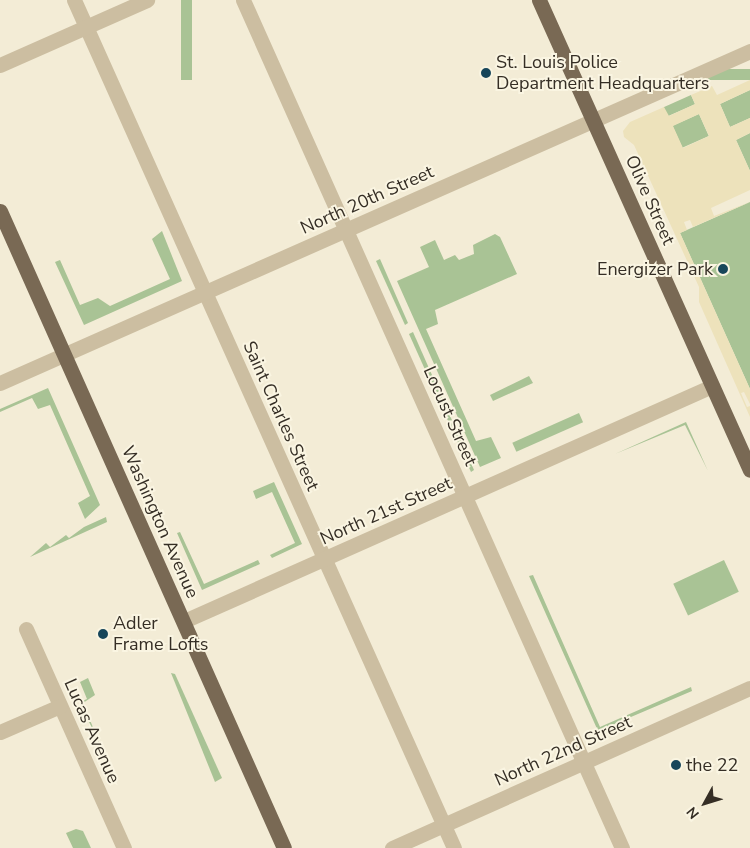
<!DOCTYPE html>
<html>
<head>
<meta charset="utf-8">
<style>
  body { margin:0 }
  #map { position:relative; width:750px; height:848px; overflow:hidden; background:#f3ecd6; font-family:"Nunito Sans",sans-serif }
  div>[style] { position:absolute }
  .green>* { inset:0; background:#a9c395; transform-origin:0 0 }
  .plaza>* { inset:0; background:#ede2bb }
  .minor>* { height:15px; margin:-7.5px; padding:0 7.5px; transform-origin:7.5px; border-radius:7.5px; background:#ccbea1 }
  .major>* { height:15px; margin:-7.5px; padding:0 7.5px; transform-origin:7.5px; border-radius:7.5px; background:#796954 }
  .dots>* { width:14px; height:14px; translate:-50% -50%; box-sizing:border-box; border:2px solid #faf5e2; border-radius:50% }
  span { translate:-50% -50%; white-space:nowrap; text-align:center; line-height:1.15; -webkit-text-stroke:4px #faf5e2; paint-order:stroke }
  .poi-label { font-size:18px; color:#352e25 }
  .left { translate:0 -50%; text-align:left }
  .right { translate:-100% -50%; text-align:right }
  .street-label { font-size:18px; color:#352e25 }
  .north { position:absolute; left:680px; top:778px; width:50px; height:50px; -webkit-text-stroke:4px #faf5e2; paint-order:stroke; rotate:231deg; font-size:14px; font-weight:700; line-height:20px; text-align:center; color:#352e25 }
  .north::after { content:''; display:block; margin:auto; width:18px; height:22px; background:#352e25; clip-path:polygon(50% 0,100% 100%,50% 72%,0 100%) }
</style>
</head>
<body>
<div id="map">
  <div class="green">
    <div style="left:181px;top:0;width:11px;height:80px"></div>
    <div style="left:750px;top:69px;width:11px;height:42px;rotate:90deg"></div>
    <div style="clip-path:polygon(750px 90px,750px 118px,730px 127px,720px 104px)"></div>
    <div style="left:691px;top:95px;width:10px;height:30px;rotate:66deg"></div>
    <div style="left:699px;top:114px;width:24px;height:29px;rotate:66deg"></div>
    <div style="clip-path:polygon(750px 133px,750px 171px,736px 140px)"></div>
    <div style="clip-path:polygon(750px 202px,750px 389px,680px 233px)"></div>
    <div style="clip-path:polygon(162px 231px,182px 281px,84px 325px,55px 262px,60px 260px,80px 305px,98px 298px,110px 306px,170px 279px,152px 239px)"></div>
    <div style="clip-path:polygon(495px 234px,500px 237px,517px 274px,435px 310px,438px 324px,426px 329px,476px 441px,491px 437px,501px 458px,480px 467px,397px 281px,429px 267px,420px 247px,435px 240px,444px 260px,455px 255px,459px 260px,474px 254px,473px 245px)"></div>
    <div style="clip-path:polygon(380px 259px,408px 323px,405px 325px,376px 261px)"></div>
    <div style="clip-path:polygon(413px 332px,474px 470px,471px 472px,409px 334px)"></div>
    <div style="clip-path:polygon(529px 376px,533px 383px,493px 401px,490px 395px)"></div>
    <div style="clip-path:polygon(48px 388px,100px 505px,85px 519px,78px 503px,90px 496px,50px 405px,38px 409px,32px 398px,0 412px,0 409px)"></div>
    <div style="left:579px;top:413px;width:10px;height:73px;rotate:66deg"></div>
    <div style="clip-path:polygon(686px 422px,708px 471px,685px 425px,615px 454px)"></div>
    <div style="clip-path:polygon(274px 482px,302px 544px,272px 558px,270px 555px,295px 543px,272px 492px,256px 499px,253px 491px)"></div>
    <div style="clip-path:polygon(106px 517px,107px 522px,30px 557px,46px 543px,50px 547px,66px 535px,69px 538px,84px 527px)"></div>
    <div style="clip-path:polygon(180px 532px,204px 584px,258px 560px,260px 564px,202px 590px,177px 533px)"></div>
    <div style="left:724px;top:560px;width:35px;height:56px;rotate:65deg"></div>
    <div style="clip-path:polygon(533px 575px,600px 727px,691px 687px,692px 691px,598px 731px,529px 576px)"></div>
    <div style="clip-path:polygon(171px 673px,175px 674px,222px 778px,215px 782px)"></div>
    <div style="clip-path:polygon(88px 678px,95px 695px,83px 703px,108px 764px,80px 702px,87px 699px,80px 682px)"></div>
    <div style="clip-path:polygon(76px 829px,83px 831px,91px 848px,73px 848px,66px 833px)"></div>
  </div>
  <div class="plaza">
    <div style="clip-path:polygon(evenodd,750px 80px,750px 90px,720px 104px,730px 127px,750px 118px,750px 133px,736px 140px,750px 171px,750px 190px,711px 208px,714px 216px,750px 202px,693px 227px,690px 220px,684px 222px,687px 230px,680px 233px,750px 389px,750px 404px,744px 392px,741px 393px,747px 407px,750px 406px,750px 417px,699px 302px,699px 287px,634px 145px,624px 137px,623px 131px,630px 122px,664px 107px,669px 116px,695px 104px,691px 95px,712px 86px,717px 95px,750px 80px,699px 114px,709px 136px,683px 148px,673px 126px,699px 114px)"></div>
  </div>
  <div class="minor">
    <div style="left:74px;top:0;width:929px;rotate:65.86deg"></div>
    <div style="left:243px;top:0;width:929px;rotate:65.92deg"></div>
    <div style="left:0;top:65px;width:161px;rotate:-23.9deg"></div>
    <div style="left:0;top:383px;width:820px;rotate:-23.88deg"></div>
    <div style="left:184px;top:621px;width:578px;rotate:-23.99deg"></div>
    <div style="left:26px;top:629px;width:240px;rotate:65.9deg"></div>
    <div style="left:0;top:732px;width:65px;rotate:-23.4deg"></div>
    <div style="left:392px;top:848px;width:392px;rotate:-24.1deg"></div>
  </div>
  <div class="major">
    <div style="left:539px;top:0;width:515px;rotate:65.82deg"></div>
    <div style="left:0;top:211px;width:697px;rotate:65.97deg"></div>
  </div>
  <div class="dots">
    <div style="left:486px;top:73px;background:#17465a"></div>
    <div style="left:723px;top:269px;background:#17465a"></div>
    <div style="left:103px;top:634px;background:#17465a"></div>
    <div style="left:676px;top:765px;background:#17465a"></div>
  </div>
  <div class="poi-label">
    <span class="left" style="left:496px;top:73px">St. Louis Police<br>Department Headquarters</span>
    <span class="right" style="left:713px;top:269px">Energizer Park</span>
    <span class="left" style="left:113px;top:634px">Adler<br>Frame Lofts</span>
    <span class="left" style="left:686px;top:765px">the 22</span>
  </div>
  <div class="street-label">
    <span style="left:367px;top:200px;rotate:-24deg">North 20th Street</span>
    <span style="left:650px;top:200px;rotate:66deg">Olive Street</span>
    <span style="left:281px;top:416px;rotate:66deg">Saint Charles Street</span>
    <span style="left:450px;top:416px;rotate:66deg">Locust Street</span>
    <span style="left:386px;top:511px;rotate:-24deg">North 21st Street</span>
    <span style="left:160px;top:522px;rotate:66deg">Washington Avenue</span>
    <span style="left:92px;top:731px;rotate:66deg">Lucas Avenue</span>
    <span style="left:563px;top:751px;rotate:-24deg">North 22nd Street</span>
  </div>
  <div class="north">N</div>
</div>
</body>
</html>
